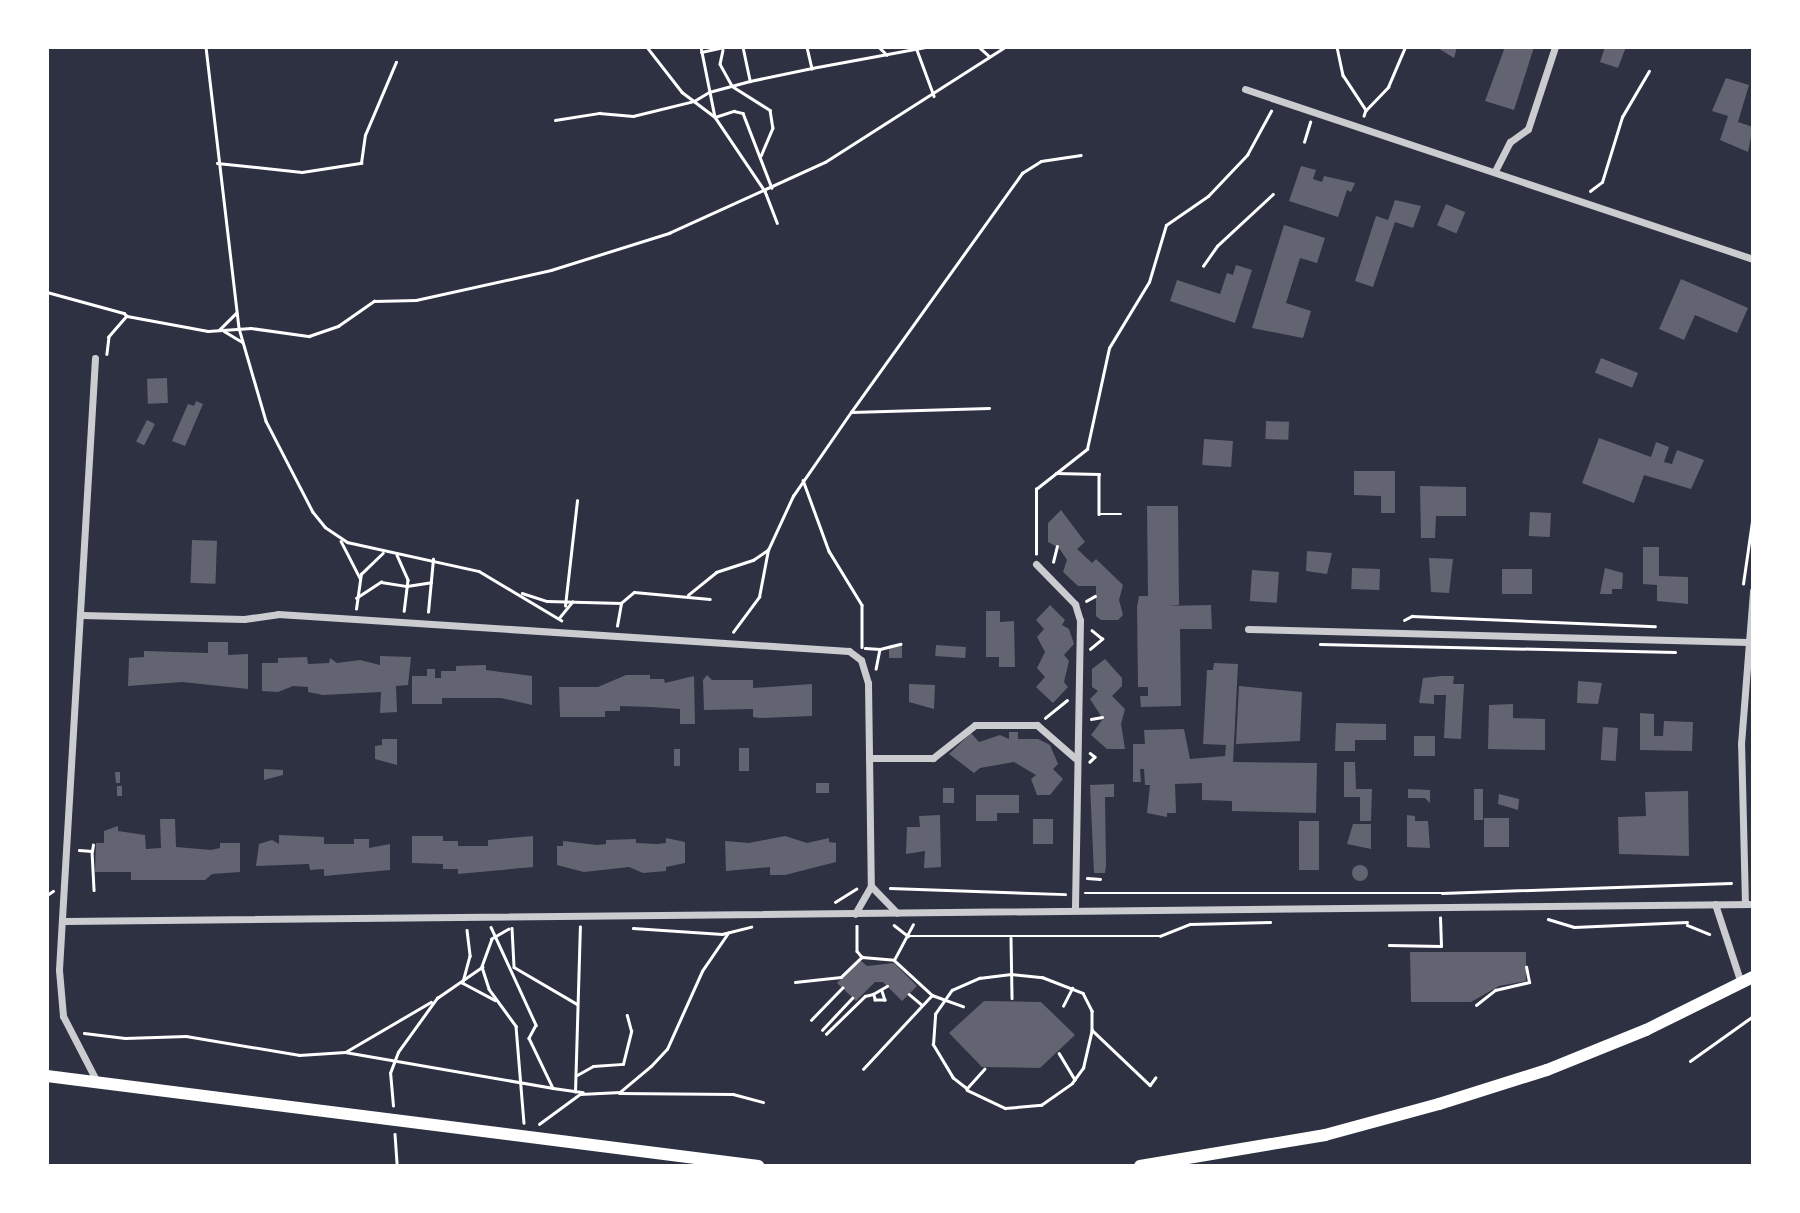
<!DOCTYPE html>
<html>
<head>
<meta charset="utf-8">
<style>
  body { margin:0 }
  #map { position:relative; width:1800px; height:1213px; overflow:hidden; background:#2d3142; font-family:"Golos Text",sans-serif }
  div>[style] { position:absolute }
  .building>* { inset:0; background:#626471; transform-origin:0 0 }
  .round { border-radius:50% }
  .path>* { height:2.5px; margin:-1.25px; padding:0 1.25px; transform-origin:1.25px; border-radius:1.25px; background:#fff }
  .minor>* { height:7px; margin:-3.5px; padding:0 3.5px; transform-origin:3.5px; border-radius:3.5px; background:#caccd0 }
  .primary>* { height:12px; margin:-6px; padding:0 6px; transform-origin:6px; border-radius:6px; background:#fff }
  span { translate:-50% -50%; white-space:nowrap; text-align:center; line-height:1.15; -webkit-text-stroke:5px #fff; paint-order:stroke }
  .frame { position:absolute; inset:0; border:49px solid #fff; pointer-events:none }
</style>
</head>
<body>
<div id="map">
  <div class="building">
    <div style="clip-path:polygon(1457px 47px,1454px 58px,1438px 48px,1438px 47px)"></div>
    <div style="clip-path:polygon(1505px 47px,1534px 47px,1514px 110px,1485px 101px)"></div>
    <div style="clip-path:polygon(1605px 47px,1626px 47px,1618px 68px,1600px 62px)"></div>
    <div style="clip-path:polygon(1726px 78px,1749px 85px,1738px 122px,1753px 127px,1748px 152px,1720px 140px,1728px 116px,1712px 111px)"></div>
    <div style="clip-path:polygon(1301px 166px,1316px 170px,1313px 179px,1322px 182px,1324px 176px,1355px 183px,1351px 192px,1347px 190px,1338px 217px,1289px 201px)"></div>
    <div style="clip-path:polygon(1395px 200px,1421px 206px,1413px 228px,1395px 222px,1373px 287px,1355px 281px,1376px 216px,1388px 220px)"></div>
    <div style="left:1446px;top:204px;width:21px;height:23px;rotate:23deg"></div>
    <div style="clip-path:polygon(1284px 225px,1325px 238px,1317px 263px,1300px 258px,1286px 303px,1311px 311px,1303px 338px,1252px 328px)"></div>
    <div style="clip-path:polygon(1236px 265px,1252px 270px,1235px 323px,1170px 301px,1177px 280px,1220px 294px,1227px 273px,1233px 275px)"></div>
    <div style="clip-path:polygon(1681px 279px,1748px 308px,1737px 333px,1695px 315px,1684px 340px,1659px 329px)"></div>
    <div style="left:1601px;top:358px;width:40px;height:16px;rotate:22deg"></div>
    <div style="left:167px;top:378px;width:25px;height:20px;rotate:88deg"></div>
    <div style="clip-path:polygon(196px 401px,203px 404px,185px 446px,172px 441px,188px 404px,194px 406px)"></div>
    <div style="left:147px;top:420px;width:9px;height:24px;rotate:27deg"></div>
    <div style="left:1266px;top:421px;width:23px;height:18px;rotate:2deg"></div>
    <div style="clip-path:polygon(1599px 438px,1651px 457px,1656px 442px,1669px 447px,1664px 462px,1672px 464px,1677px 450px,1704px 460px,1691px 489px,1644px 475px,1634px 503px,1582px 483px)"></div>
    <div style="left:1204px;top:439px;width:29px;height:26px;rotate:4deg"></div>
    <div style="clip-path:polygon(1354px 471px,1395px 471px,1395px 513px,1381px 513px,1381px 496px,1354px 495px)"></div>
    <div style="clip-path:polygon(1420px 486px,1466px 487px,1466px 516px,1436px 516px,1435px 538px,1421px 538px)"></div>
    <div style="clip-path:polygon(1147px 506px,1178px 506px,1179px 605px,1168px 606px,1211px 605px,1212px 629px,1180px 629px,1181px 706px,1141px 707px,1140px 696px,1148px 696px,1148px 687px,1138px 687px,1137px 607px,1139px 596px,1148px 596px)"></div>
    <div style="clip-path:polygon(1061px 510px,1085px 542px,1077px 549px,1092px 563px,1096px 559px,1123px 585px,1119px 600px,1123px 615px,1118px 620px,1101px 620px,1096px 616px,1096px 586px,1078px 586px,1063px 572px,1067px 560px,1059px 548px,1048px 542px,1048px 523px)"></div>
    <div style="left:1530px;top:512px;width:21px;height:24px;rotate:3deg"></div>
    <div style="left:192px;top:540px;width:25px;height:43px;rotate:2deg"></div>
    <div style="clip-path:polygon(1643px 547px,1659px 547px,1659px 576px,1688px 577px,1688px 604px,1657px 601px,1657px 585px,1643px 584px)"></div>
    <div style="clip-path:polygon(1307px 551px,1332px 553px,1327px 574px,1306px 571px)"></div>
    <div style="clip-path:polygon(1429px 558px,1453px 559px,1449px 593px,1431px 592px)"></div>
    <div style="left:1352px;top:568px;width:28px;height:21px;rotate:2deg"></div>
    <div style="clip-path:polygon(1605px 568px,1623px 573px,1622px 589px,1612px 589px,1612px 594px,1600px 594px)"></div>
    <div style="left:1502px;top:569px;width:30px;height:25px"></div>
    <div style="left:1252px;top:570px;width:27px;height:31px;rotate:4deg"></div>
    <div style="clip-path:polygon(1050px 605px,1065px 620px,1062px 625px,1069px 629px,1074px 644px,1064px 655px,1069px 661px,1064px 682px,1068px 687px,1053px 703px,1036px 687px,1045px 677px,1037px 668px,1045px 652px,1037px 637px,1044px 629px,1036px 620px)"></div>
    <div style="clip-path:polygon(986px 611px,1000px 611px,1000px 622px,1014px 621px,1015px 667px,999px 667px,999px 657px,986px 657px)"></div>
    <div style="clip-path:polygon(208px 642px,228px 642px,228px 655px,248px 654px,248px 689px,182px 682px,128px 686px,129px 658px,144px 657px,144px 651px,208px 653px)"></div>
    <div style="left:889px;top:645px;width:13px;height:13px"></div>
    <div style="left:936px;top:645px;width:30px;height:11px;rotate:4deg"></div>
    <div style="clip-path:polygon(380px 656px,411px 657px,408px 685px,396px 686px,397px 712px,380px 713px,381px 692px,323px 695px,308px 692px,308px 687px,293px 686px,278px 692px,262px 691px,262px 663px,278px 663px,278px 658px,307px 657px,308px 664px,329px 663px,330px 658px,337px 663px,360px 660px,380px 665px)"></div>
    <div style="clip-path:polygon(1105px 659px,1122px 678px,1122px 686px,1112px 696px,1125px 709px,1121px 724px,1125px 749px,1107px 749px,1091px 735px,1103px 719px,1090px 699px,1098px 691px,1092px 687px,1092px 669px)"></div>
    <div style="clip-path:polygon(1214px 663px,1238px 664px,1233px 762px,1317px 763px,1316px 813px,1232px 811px,1232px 801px,1202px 800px,1202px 783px,1175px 784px,1176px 813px,1167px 813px,1167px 817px,1147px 813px,1150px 785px,1145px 785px,1144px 769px,1140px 769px,1141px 782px,1133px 782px,1133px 744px,1145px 744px,1144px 730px,1184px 729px,1190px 759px,1225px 756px,1226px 745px,1203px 744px,1207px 670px,1213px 670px)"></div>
    <div style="clip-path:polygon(486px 665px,486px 670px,532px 676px,532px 705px,501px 698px,442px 698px,442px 704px,412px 704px,412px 676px,427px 676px,427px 669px,435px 669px,435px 678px,441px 678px,441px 671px,456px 671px,456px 666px)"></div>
    <div style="clip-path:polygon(626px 675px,650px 675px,650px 679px,664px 679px,665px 683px,694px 676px,695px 724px,680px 724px,680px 709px,650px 707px,620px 706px,620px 711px,605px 711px,605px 717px,560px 717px,559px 687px,598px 687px)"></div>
    <div style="clip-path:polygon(707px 675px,712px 680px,753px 680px,753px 688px,812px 684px,812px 716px,760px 718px,753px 717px,753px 709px,704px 710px,703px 680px)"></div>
    <div style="clip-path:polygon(1442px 676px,1454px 676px,1453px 684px,1464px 684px,1461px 739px,1444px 738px,1446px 695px,1434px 695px,1434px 704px,1419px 703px,1423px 678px)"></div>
    <div style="clip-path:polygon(1578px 681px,1602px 683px,1598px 704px,1577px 703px)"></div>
    <div style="clip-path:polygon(909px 684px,935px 685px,934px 709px,909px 702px)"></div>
    <div style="clip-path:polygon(1239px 686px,1302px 692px,1300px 741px,1236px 744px)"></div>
    <div style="clip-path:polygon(1513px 704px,1513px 718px,1545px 719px,1545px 750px,1488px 749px,1489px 705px)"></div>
    <div style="clip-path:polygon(1640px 713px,1654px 714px,1654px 736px,1663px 736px,1664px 721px,1693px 722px,1692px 751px,1640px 750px)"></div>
    <div style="clip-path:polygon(1336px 723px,1386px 724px,1386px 740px,1355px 740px,1355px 751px,1335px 751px)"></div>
    <div style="left:1603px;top:727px;width:15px;height:33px;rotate:4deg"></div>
    <div style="clip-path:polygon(1009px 732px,1018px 732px,1018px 739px,1038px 739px,1050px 745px,1058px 764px,1053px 769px,1063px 779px,1050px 795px,1037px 795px,1031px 779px,1036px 775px,1014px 762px,980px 768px,974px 773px,949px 754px,971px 733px,979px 742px,1000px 735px,1009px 739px)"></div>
    <div style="left:1414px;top:736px;width:21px;height:20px"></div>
    <div style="clip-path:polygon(382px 739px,397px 739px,397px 765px,375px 759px,375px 746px,382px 745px)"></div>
    <div style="left:749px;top:748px;width:23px;height:10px;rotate:90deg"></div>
    <div style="left:674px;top:749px;width:6px;height:17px"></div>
    <div style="clip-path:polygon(1344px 762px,1355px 762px,1356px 789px,1372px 789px,1371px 821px,1360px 821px,1360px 797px,1344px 797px)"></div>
    <div style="clip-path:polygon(264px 769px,283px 770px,283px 775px,264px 780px)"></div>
    <div style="clip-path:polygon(115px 772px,120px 772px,120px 783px,116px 783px)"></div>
    <div style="left:816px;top:783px;width:13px;height:10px"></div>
    <div style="clip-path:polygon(1114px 784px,1114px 797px,1105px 797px,1106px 866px,1105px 873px,1094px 873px,1090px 785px)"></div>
    <div style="left:117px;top:786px;width:5px;height:10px"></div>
    <div style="left:943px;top:788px;width:11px;height:15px"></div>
    <div style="clip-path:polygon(1408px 789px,1430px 790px,1430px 803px,1425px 798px,1408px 798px)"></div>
    <div style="left:1474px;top:789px;width:9px;height:31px"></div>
    <div style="clip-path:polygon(1688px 791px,1689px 856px,1619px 854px,1618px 817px,1646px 816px,1645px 792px)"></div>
    <div style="clip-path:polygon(1499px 794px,1519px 799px,1518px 810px,1498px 804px)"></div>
    <div style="clip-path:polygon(976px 795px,1019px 795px,1019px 813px,997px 813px,997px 821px,976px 821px)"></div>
    <div style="clip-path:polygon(940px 815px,941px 867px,924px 868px,925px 851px,906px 854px,907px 827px,920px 827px,919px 816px)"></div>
    <div style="clip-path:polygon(1407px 815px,1415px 816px,1415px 821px,1428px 821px,1430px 848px,1407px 847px)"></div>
    <div style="left:1509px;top:818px;width:29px;height:25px;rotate:90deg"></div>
    <div style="clip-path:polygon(160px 819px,175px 819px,176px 847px,211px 850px,220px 848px,220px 843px,240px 843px,240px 872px,212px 874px,205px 880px,131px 880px,131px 872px,95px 872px,96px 843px,104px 843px,104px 831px,118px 826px,118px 831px,145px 835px,146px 849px,161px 848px)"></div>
    <div style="left:1033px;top:819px;width:20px;height:25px"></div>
    <div style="left:1299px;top:821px;width:20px;height:49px"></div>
    <div style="clip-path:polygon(1353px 824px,1371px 824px,1371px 849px,1347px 844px)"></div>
    <div style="clip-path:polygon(279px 835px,324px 837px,324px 844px,354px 844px,354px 839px,369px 839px,369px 848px,390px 844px,390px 870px,324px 876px,324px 869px,310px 870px,309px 864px,256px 866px,259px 844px,272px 840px,279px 844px)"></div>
    <div style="clip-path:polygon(412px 836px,443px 836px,443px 841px,458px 841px,458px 846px,488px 846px,488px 840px,533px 836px,533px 867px,458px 874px,458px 869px,443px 869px,443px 864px,412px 863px)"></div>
    <div style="clip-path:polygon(785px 836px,807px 843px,829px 838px,829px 842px,836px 843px,836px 862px,785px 875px,770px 875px,770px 867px,726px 871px,725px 841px,749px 843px)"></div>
    <div style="clip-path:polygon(666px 838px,685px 842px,685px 863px,666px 867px,666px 871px,643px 873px,629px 867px,584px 872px,557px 865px,557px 846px,563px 846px,563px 841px,597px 845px,606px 844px,606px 840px,636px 839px,636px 843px,657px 844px,666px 843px)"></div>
    <div class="round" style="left:1352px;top:865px;width:16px;height:16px"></div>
    <div style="clip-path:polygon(1410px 952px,1526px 952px,1526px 981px,1499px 986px,1471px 1002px,1411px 1002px)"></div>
    <div style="clip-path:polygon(860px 960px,867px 966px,894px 963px,917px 986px,902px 1001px,883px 982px,875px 982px,856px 1001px,837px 983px)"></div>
    <div style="clip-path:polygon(984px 1001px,1041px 1002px,1075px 1035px,1040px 1068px,982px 1067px,949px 1033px)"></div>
  </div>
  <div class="path">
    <div style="left:206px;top:47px;width:283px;rotate:83.3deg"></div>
    <div style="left:239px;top:328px;width:97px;rotate:73.8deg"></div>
    <div style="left:266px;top:421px;width:102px;rotate:62.7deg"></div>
    <div style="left:313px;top:512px;width:19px;rotate:51deg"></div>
    <div style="left:325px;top:527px;width:27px;rotate:34deg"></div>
    <div style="left:347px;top:542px;width:135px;rotate:12.4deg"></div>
    <div style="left:479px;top:571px;width:96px;rotate:30.9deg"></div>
    <div style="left:647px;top:47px;width:57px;rotate:52.1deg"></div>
    <div style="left:682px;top:92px;width:41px;rotate:37.1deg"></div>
    <div style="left:715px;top:117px;width:89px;rotate:56deg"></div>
    <div style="left:765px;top:191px;width:34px;rotate:69deg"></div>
    <div style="left:701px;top:47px;width:71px;rotate:78.7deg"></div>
    <div style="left:715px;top:117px;width:20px;rotate:-18deg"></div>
    <div style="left:734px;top:111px;width:9px;rotate:13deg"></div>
    <div style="left:743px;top:113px;width:80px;rotate:68.9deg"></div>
    <div style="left:743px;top:47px;width:35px;rotate:78deg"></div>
    <div style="left:750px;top:81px;width:63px;rotate:-11.8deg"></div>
    <div style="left:807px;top:47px;width:22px;rotate:77deg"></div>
    <div style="left:812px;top:68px;width:115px;rotate:-10.5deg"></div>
    <div style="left:879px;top:47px;width:11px;rotate:45deg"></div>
    <div style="left:979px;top:47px;width:13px;rotate:42deg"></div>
    <div style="left:1337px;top:47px;width:29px;rotate:78deg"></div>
    <div style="left:1343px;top:75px;width:42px;rotate:56.7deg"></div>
    <div style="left:1366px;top:110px;width:6px;rotate:108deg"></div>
    <div style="left:723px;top:50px;width:14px;rotate:102deg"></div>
    <div style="left:720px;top:64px;width:25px;rotate:61deg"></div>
    <div style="left:732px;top:86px;width:45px;rotate:32.3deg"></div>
    <div style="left:770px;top:110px;width:18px;rotate:81deg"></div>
    <div style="left:773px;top:128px;width:30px;rotate:113deg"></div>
    <div style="left:917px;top:50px;width:49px;rotate:69.7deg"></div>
    <div style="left:701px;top:52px;width:24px;rotate:-12deg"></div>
    <div style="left:1366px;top:110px;width:32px;rotate:-46deg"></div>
    <div style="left:1388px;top:87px;width:43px;rotate:-67deg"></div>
    <div style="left:555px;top:120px;width:45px;rotate:-9deg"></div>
    <div style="left:599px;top:113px;width:34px;rotate:5deg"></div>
    <div style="left:633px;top:116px;width:63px;rotate:-13.8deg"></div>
    <div style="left:694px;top:101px;width:17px;rotate:-31deg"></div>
    <div style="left:709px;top:92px;width:42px;rotate:-15deg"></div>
    <div style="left:1304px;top:142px;width:21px;rotate:-73deg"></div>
    <div style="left:217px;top:163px;width:85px;rotate:6deg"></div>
    <div style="left:302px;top:172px;width:60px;rotate:-8.7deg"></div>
    <div style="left:361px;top:163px;width:28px;rotate:-82deg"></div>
    <div style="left:365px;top:135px;width:79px;rotate:-67deg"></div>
    <div style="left:1590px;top:191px;width:15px;rotate:-37deg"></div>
    <div style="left:1602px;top:182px;width:68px;rotate:-72.9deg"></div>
    <div style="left:1622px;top:117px;width:53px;rotate:-59.6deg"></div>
    <div style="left:1203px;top:266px;width:24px;rotate:-55deg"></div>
    <div style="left:1217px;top:246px;width:76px;rotate:-42.9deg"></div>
    <div style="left:47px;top:292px;width:80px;rotate:15.3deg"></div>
    <div style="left:124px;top:313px;width:4px;rotate:45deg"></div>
    <div style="left:127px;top:316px;width:28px;rotate:131deg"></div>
    <div style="left:109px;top:337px;width:17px;rotate:97deg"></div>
    <div style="left:127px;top:316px;width:82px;rotate:10.5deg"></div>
    <div style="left:208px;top:331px;width:43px;rotate:-4deg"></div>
    <div style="left:251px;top:328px;width:59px;rotate:7.9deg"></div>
    <div style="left:309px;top:336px;width:31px;rotate:-19deg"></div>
    <div style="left:338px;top:326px;width:44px;rotate:-34.8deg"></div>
    <div style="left:374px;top:301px;width:42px;rotate:-1.4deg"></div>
    <div style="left:416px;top:300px;width:138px;rotate:-12.5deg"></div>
    <div style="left:551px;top:270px;width:124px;rotate:-17.4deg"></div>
    <div style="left:669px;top:233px;width:171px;rotate:-24.5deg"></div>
    <div style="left:825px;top:162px;width:214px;rotate:-32.6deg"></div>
    <div style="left:219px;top:330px;width:24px;rotate:-45deg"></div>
    <div style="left:224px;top:331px;width:21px;rotate:31deg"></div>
    <div style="left:851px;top:412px;width:294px;rotate:-54.4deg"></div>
    <div style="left:1022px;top:173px;width:22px;rotate:-32deg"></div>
    <div style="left:1041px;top:161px;width:40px;rotate:-8.5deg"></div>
    <div style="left:1056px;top:473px;width:43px;rotate:1.3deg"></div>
    <div style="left:1099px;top:474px;width:40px;rotate:90deg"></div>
    <div style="left:1099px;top:514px;width:22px"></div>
    <div style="left:803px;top:480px;width:76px;rotate:69.9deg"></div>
    <div style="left:829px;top:551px;width:63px;rotate:58.6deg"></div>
    <div style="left:862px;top:605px;width:42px;rotate:90deg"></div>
    <div style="left:341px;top:541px;width:42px;rotate:62.8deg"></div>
    <div style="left:1036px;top:554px;width:65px;rotate:-90deg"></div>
    <div style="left:1036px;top:489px;width:65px;rotate:-38.1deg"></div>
    <div style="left:1087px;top:449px;width:103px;rotate:-77.7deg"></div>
    <div style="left:1109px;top:348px;width:77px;rotate:-58.8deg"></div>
    <div style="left:1149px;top:282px;width:59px;rotate:-73.4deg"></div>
    <div style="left:1166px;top:225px;width:51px;rotate:-34.6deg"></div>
    <div style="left:1208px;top:196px;width:57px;rotate:-46.4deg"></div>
    <div style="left:1247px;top:155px;width:50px;rotate:-61.4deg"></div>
    <div style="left:397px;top:555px;width:27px;rotate:66deg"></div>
    <div style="left:408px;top:580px;width:31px;rotate:97deg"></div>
    <div style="left:1053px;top:562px;width:16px;rotate:-76deg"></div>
    <div style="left:1743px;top:584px;width:70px;rotate:-81.8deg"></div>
    <div style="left:522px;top:593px;width:26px;rotate:18deg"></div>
    <div style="left:547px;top:601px;width:74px;rotate:1.5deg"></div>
    <div style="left:688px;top:595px;width:36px;rotate:-39deg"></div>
    <div style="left:716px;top:572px;width:39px;rotate:-18deg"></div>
    <div style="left:753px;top:560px;width:18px;rotate:-34deg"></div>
    <div style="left:768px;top:550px;width:60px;rotate:-65.2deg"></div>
    <div style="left:793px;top:496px;width:102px;rotate:-55.4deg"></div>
    <div style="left:851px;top:412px;width:138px;rotate:-1.7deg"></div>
    <div style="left:356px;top:598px;width:30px;rotate:-33deg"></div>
    <div style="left:381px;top:582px;width:26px;rotate:9deg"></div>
    <div style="left:407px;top:586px;width:24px;rotate:-9deg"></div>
    <div style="left:1086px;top:601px;width:10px;rotate:-29deg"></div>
    <div style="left:565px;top:606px;width:106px;rotate:-83.5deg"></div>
    <div style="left:356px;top:609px;width:35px;rotate:-82deg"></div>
    <div style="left:361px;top:574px;width:30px;rotate:-44deg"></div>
    <div style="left:428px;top:612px;width:53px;rotate:-84.6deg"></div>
    <div style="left:559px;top:618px;width:21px;rotate:-51deg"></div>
    <div style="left:1404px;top:620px;width:9px;rotate:-27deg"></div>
    <div style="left:1412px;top:616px;width:243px;rotate:2.4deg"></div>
    <div style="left:617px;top:626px;width:23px;rotate:-80deg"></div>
    <div style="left:621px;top:603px;width:17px;rotate:-40deg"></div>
    <div style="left:634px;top:592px;width:76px;rotate:5.3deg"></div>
    <div style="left:733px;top:632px;width:44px;rotate:-53.4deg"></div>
    <div style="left:759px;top:597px;width:48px;rotate:-79.2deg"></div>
    <div style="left:1320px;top:644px;width:355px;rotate:1.3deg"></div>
    <div style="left:865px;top:648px;width:15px;rotate:4deg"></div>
    <div style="left:880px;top:649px;width:20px;rotate:101deg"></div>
    <div style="left:880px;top:649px;width:21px;rotate:-14deg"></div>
    <div style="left:1090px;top:649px;width:16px;rotate:-40deg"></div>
    <div style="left:1102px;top:639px;width:13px;rotate:-141deg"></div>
    <div style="left:1045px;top:718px;width:28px;rotate:-39deg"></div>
    <div style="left:1091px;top:719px;width:11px;rotate:-10deg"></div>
    <div style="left:1090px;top:753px;width:6px;rotate:39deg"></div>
    <div style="left:1095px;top:757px;width:7px;rotate:135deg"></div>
    <div style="left:79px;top:850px;width:13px;rotate:4deg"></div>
    <div style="left:92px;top:851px;width:6px;rotate:-81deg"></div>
    <div style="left:92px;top:851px;width:39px;rotate:87deg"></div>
    <div style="left:1087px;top:878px;width:13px;rotate:4deg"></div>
    <div style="left:890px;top:888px;width:175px;rotate:2deg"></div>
    <div style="left:1085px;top:893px;width:357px"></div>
    <div style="left:1442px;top:893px;width:289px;rotate:-2deg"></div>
    <div style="left:47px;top:895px;width:7px;rotate:-34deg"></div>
    <div style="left:835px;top:902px;width:25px;rotate:-32deg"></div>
    <div style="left:1548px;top:919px;width:27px;rotate:17deg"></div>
    <div style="left:1574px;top:927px;width:113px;rotate:-2.5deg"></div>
    <div style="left:894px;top:925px;width:18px;rotate:38deg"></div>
    <div style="left:908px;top:936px;width:252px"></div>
    <div style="left:1160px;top:936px;width:32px;rotate:-22deg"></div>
    <div style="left:1190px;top:924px;width:80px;rotate:-1.4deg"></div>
    <div style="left:1687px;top:925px;width:24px;rotate:22deg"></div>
    <div style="left:857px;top:926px;width:25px;rotate:90deg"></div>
    <div style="left:857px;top:951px;width:8px;rotate:50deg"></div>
    <div style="left:862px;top:957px;width:32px;rotate:5deg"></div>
    <div style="left:894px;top:960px;width:40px;rotate:-62deg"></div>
    <div style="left:491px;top:927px;width:108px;rotate:65.3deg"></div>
    <div style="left:536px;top:1025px;width:15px;rotate:118deg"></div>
    <div style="left:529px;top:1038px;width:55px;rotate:64.4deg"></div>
    <div style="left:553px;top:1088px;width:30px;rotate:8deg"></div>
    <div style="left:512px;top:928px;width:39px;rotate:87deg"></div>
    <div style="left:514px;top:967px;width:73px;rotate:30.4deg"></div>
    <div style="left:633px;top:928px;width:89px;rotate:3.9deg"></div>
    <div style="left:722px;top:934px;width:30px;rotate:-14deg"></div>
    <div style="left:509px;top:929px;width:20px;rotate:150deg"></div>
    <div style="left:492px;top:939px;width:30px;rotate:110deg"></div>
    <div style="left:482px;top:967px;width:23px;rotate:72deg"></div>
    <div style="left:489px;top:989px;width:46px;rotate:53.9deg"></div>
    <div style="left:516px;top:1026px;width:97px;rotate:85.3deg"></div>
    <div style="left:467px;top:930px;width:26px;rotate:83deg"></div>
    <div style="left:470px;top:956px;width:28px;rotate:105deg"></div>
    <div style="left:463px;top:983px;width:36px;rotate:28deg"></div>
    <div style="left:1011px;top:938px;width:60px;rotate:89deg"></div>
    <div style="left:1389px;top:945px;width:52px;rotate:1.1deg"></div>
    <div style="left:1441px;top:946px;width:28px;rotate:-92deg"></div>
    <div style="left:894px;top:960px;width:52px;rotate:42.6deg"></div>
    <div style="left:795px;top:982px;width:46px;rotate:-6.2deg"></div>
    <div style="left:841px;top:977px;width:29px;rotate:-44deg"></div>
    <div style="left:882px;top:991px;width:9px;rotate:72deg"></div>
    <div style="left:885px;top:1000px;width:10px;rotate:180deg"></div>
    <div style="left:875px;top:1000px;width:6px;rotate:-108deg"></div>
    <div style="left:873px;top:994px;width:16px;rotate:-30deg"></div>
    <div style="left:909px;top:994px;width:17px;rotate:40deg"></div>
    <div style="left:1476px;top:1005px;width:24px;rotate:-38deg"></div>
    <div style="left:1495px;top:990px;width:35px;rotate:-13deg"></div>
    <div style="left:1529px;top:982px;width:15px;rotate:-101deg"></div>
    <div style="left:1063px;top:1006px;width:20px;rotate:-63deg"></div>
    <div style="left:811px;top:1020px;width:45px;rotate:-45.9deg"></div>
    <div style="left:822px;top:1030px;width:44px;rotate:-46.8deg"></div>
    <div style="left:84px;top:1033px;width:41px;rotate:7deg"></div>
    <div style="left:125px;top:1038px;width:61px;rotate:-1.9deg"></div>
    <div style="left:186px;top:1036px;width:115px;rotate:9.5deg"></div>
    <div style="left:299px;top:1055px;width:46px;rotate:-3.7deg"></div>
    <div style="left:345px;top:1052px;width:211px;rotate:9.8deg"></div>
    <div style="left:826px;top:1034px;width:54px;rotate:-44.3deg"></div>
    <div style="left:865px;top:996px;width:8px;rotate:-14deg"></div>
    <div style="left:347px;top:1051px;width:97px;rotate:-30.3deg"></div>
    <div style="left:1059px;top:1053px;width:31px;rotate:59deg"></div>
    <div style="left:1690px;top:1061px;width:77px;rotate:-35.5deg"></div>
    <div style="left:863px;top:1069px;width:101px;rotate:-47deg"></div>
    <div style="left:932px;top:995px;width:33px;rotate:20deg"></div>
    <div style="left:985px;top:1069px;width:27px;rotate:132deg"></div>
    <div style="left:967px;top:1089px;width:18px;rotate:-142deg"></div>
    <div style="left:953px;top:1078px;width:39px;rotate:-121deg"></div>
    <div style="left:933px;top:1045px;width:31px;rotate:-86deg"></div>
    <div style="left:935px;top:1014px;width:29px;rotate:-55deg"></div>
    <div style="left:952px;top:990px;width:30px;rotate:-24deg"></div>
    <div style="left:979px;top:978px;width:32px;rotate:-7deg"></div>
    <div style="left:1011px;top:974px;width:31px;rotate:6deg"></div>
    <div style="left:1042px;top:977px;width:44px;rotate:21.3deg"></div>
    <div style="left:1083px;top:993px;width:20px;rotate:63deg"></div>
    <div style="left:1092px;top:1011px;width:19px;rotate:90deg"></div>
    <div style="left:1092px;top:1030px;width:80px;rotate:43.5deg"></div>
    <div style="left:1150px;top:1085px;width:9px;rotate:-54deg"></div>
    <div style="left:577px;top:1075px;width:18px;rotate:-29deg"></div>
    <div style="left:593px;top:1066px;width:30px;rotate:-4deg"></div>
    <div style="left:623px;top:1064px;width:34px;rotate:-76deg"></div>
    <div style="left:631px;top:1031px;width:16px;rotate:-105deg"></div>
    <div style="left:967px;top:1090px;width:42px;rotate:25.3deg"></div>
    <div style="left:1005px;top:1108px;width:36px;rotate:-5deg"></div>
    <div style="left:1041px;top:1105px;width:38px;rotate:-35deg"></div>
    <div style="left:1072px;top:1083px;width:19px;rotate:-54deg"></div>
    <div style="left:1083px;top:1068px;width:39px;rotate:-77deg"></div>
    <div style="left:575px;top:1092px;width:165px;rotate:-88.3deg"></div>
    <div style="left:619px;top:1093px;width:114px;rotate:0.5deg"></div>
    <div style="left:733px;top:1094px;width:31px;rotate:15deg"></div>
    <div style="left:393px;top:1106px;width:33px;rotate:-95deg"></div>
    <div style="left:390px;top:1073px;width:22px;rotate:-69deg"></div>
    <div style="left:398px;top:1052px;width:67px;rotate:-54.2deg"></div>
    <div style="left:437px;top:998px;width:55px;rotate:-34.6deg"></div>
    <div style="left:539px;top:1124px;width:51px;rotate:-36.2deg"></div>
    <div style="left:580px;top:1094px;width:40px;rotate:-2.9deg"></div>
    <div style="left:620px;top:1092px;width:40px;rotate:-40deg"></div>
    <div style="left:651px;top:1066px;width:23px;rotate:-47deg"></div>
    <div style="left:667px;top:1049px;width:85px;rotate:-65.8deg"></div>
    <div style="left:702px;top:971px;width:46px;rotate:-55.6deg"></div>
    <div style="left:395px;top:1134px;width:32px;rotate:86deg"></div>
  </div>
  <div class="minor">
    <div style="left:1245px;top:89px;width:536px;rotate:18.5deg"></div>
    <div style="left:1495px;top:171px;width:33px;rotate:-63deg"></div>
    <div style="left:1510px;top:142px;width:22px;rotate:-36deg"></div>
    <div style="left:1528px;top:129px;width:86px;rotate:-71.8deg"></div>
    <div style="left:95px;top:358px;width:613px;rotate:93.37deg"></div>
    <div style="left:59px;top:970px;width:46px;rotate:85deg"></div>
    <div style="left:63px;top:1016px;width:74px;rotate:62.7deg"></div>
    <div style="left:1036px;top:564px;width:56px;rotate:45.7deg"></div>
    <div style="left:1075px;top:604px;width:17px;rotate:73deg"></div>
    <div style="left:1080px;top:620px;width:290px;rotate:91deg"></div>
    <div style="left:82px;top:615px;width:162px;rotate:1.4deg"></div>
    <div style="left:244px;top:619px;width:34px;rotate:-8deg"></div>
    <div style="left:278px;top:614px;width:572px;rotate:3.71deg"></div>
    <div style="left:849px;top:651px;width:15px;rotate:37deg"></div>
    <div style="left:861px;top:660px;width:24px;rotate:73deg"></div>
    <div style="left:868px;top:683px;width:203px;rotate:89.2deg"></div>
    <div style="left:871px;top:886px;width:32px;rotate:120deg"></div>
    <div style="left:1248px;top:629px;width:500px;rotate:1.49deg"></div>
    <div style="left:869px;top:758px;width:64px"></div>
    <div style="left:933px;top:758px;width:53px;rotate:-38.2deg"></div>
    <div style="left:975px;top:725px;width:62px"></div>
    <div style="left:1037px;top:725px;width:50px;rotate:41deg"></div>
    <div style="left:871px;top:886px;width:37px;rotate:46deg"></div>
    <div style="left:1715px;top:904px;width:83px;rotate:71.8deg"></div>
    <div style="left:1745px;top:904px;width:160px;rotate:-91.4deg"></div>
    <div style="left:1741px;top:744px;width:154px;rotate:-85.5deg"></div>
    <div style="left:65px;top:921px;width:1688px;rotate:-0.58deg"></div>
  </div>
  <div class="primary">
    <div style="left:47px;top:1076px;width:717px;rotate:7.21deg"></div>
    <div style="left:1140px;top:1166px;width:188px;rotate:-9.5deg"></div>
    <div style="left:1325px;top:1135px;width:118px;rotate:-15.2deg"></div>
    <div style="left:1439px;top:1104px;width:113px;rotate:-17.5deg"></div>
    <div style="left:1547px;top:1070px;width:107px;rotate:-22deg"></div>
    <div style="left:1646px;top:1030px;width:119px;rotate:-26.4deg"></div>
  </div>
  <div class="frame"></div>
</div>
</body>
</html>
